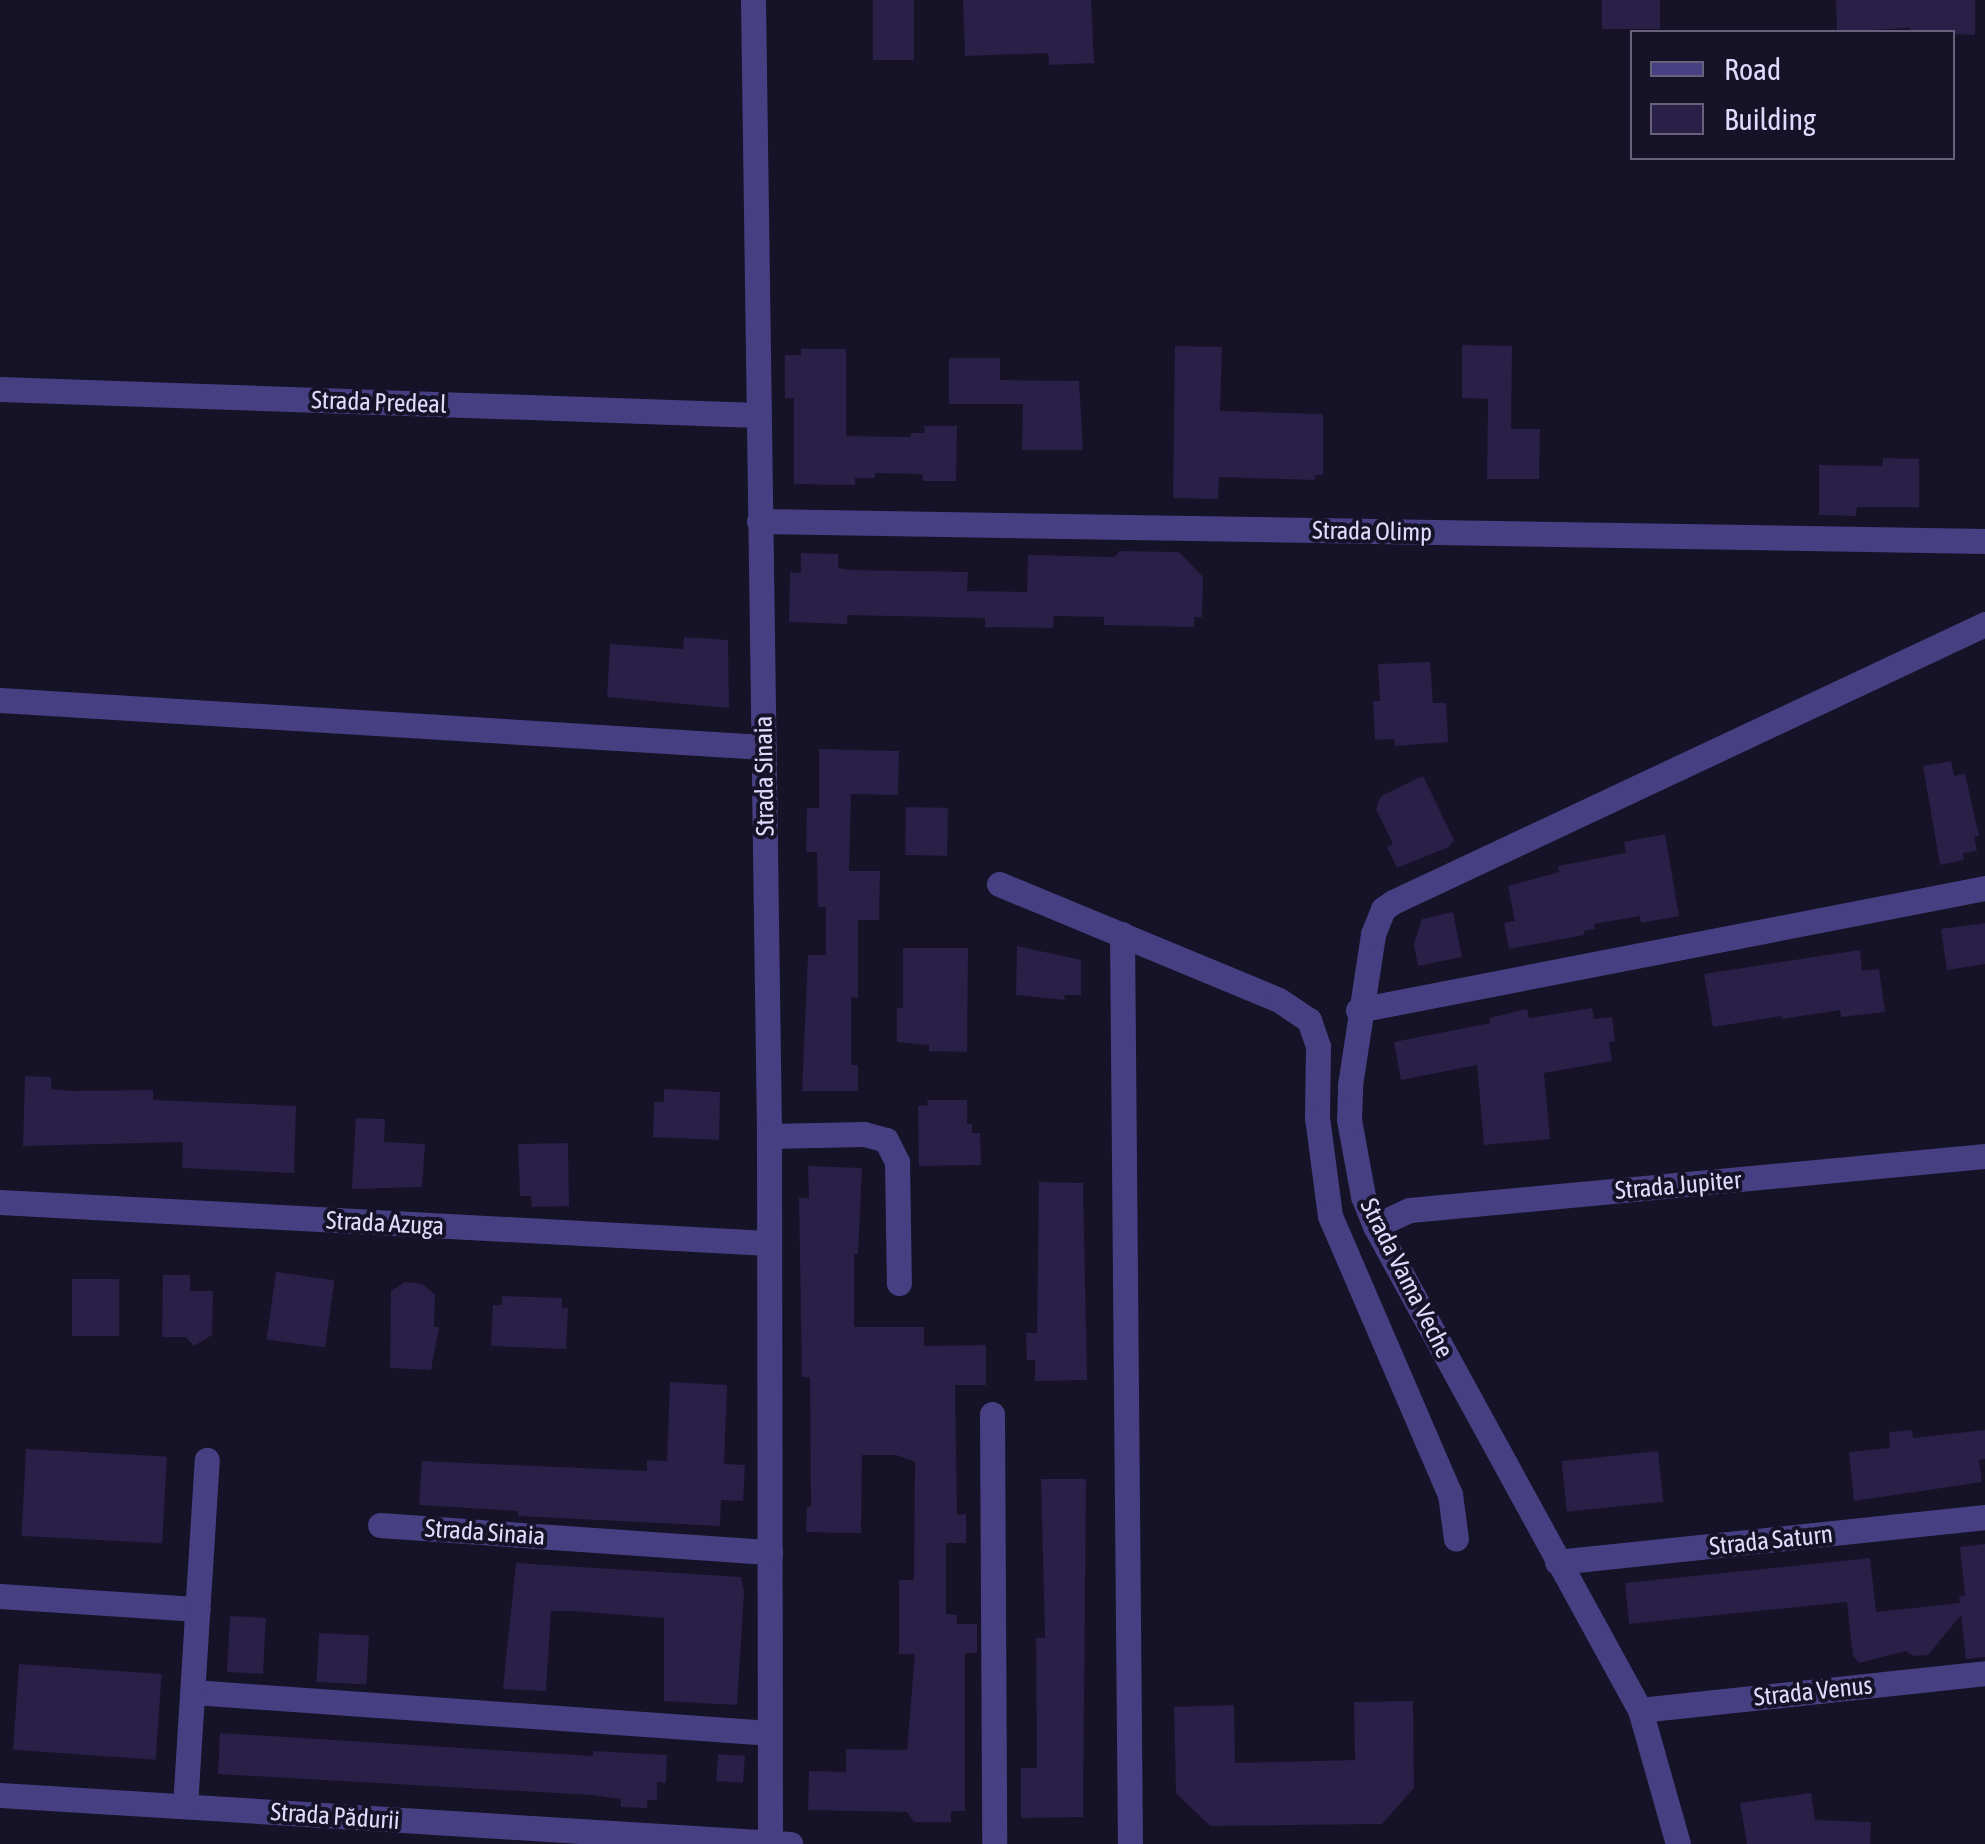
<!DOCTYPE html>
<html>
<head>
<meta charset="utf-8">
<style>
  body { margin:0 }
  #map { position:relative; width:1985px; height:1844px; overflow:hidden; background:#161227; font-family:"Asap Condensed",sans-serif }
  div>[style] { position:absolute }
  .building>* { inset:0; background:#291f47; transform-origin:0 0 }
  .minor>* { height:25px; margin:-12.5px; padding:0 12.5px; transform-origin:12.5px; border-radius:12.5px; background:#464083 }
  span { translate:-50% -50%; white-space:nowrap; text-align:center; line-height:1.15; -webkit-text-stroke:8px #161227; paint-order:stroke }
  .street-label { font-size:25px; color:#e0dafc }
  .legend { position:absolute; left:1630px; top:30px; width:325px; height:130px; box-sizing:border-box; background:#161227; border:2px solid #67627c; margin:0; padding:12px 18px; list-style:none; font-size:30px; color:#e0dafc }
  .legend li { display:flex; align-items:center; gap:20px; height:50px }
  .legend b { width:50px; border:2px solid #67627c }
</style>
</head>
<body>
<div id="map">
  <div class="building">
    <div style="left:873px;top:0;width:41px;height:60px"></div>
    <div style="clip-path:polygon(963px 0,1091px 0,1094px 63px,1049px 65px,1048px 53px,965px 56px)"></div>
    <div style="left:1602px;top:0;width:58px;height:29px"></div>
    <div style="clip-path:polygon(1836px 0,1975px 0,1975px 35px,1910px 32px,1910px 28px,1837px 32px)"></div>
    <div style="clip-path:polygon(1462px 345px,1512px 346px,1511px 429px,1540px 429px,1539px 479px,1487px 479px,1488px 399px,1462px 398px)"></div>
    <div style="clip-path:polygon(1175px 346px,1222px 347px,1220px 411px,1323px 414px,1323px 475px,1315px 475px,1315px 480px,1219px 477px,1218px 499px,1173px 498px)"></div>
    <div style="clip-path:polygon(801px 349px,846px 349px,846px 436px,911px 437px,911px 433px,925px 433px,924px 426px,957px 426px,956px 481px,923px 481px,922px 474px,875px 473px,875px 478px,855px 478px,855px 485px,794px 484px,794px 398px,785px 398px,785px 355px,801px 355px)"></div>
    <div style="clip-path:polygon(949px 358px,1000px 358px,1000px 380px,1079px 381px,1083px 450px,1022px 450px,1023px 404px,949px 404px)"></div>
    <div style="clip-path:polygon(1883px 458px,1919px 459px,1919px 507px,1857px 507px,1856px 516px,1819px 515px,1819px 465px,1883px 466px)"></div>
    <div style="clip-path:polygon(1119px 551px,1179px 552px,1203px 577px,1202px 617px,1194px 617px,1194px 627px,1104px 625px,1104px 617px,1054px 616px,1053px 628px,985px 627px,985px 618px,847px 615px,847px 624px,789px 622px,790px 572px,801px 573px,801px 553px,838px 554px,838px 568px,849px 570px,968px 572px,967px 591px,1027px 592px,1028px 555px,1115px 557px)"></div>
    <div style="clip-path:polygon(684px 637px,728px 640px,729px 708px,607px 697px,610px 644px,683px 649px)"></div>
    <div style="clip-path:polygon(1430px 662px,1433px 703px,1446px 703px,1448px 742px,1395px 746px,1394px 739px,1375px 740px,1373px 701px,1380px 701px,1378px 664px)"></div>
    <div style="clip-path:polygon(819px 749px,899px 751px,898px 795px,851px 794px,849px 871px,880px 871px,879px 920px,858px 920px,858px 998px,851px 997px,851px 1065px,858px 1065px,858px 1091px,802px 1091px,808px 955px,826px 955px,826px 907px,818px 907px,817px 852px,806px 852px,807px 808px,819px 808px)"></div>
    <div style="clip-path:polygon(1951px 761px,1954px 776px,1965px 774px,1979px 836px,1974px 837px,1977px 851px,1963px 853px,1964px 860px,1940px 865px,1923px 766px)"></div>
    <div style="clip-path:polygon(1423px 776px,1454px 840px,1449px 847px,1397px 868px,1387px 847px,1393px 844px,1376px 809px,1381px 796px)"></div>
    <div style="left:906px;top:807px;width:42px;height:48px;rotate:1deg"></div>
    <div style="clip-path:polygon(1665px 834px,1679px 916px,1641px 923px,1640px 916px,1594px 924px,1595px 929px,1584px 931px,1584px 935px,1509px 949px,1504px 923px,1515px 921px,1508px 886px,1559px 872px,1558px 866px,1626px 853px,1624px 842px)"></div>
    <div style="clip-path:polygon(1453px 912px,1462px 957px,1418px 966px,1414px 944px,1422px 919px)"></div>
    <div style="clip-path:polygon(1985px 923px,1985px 964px,1947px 970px,1941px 929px)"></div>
    <div style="clip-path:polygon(1017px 946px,1081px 960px,1081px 995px,1064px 995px,1065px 1000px,1016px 995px)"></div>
    <div style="clip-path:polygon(903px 948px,968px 948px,967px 1052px,929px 1051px,929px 1045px,897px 1042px,897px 1008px,903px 1008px)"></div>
    <div style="clip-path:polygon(1860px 950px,1862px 971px,1879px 969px,1885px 1012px,1841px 1017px,1840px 1010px,1782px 1019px,1781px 1016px,1713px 1027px,1704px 974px)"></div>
    <div style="clip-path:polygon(1592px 1008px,1594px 1019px,1612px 1017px,1615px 1041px,1609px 1042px,1612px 1061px,1544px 1073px,1550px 1139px,1484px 1145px,1477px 1065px,1401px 1080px,1394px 1042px,1491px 1023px,1489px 1018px,1527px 1009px,1529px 1018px)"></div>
    <div style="clip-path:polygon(25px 1076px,51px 1077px,51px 1089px,70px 1091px,153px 1090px,153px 1100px,296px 1106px,294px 1173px,182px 1168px,183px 1142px,23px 1146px)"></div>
    <div style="clip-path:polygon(664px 1089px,720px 1092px,719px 1140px,653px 1137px,654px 1102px,664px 1102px)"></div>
    <div style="clip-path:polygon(927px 1100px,967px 1100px,967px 1124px,972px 1124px,972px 1133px,980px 1133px,981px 1165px,919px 1166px,918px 1106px,928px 1105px)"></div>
    <div style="clip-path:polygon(356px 1118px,385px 1119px,384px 1142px,425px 1144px,422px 1187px,352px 1189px)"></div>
    <div style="clip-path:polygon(568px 1143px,569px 1206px,532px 1207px,531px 1196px,520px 1196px,518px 1144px)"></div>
    <div style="clip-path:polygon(808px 1166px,862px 1168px,858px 1254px,854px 1254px,854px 1327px,924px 1327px,924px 1346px,986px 1345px,986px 1385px,955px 1385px,957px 1515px,966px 1514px,966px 1543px,946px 1543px,946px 1614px,957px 1615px,957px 1624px,977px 1624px,977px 1653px,965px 1653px,965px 1811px,951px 1811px,951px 1822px,914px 1822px,907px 1812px,808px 1810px,809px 1771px,846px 1772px,846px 1749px,907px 1750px,915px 1654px,899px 1654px,899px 1580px,914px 1580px,915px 1462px,896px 1455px,862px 1455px,861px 1533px,806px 1532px,807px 1507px,811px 1507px,810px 1377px,802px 1377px,799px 1198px,809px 1198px)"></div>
    <div style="clip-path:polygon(1039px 1182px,1083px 1183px,1087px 1380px,1035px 1381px,1035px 1360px,1027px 1360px,1026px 1333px,1037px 1333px)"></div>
    <div style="left:276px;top:1272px;width:59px;height:68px;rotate:8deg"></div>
    <div style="clip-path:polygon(163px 1275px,190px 1275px,190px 1291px,213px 1291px,212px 1335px,194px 1346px,186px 1337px,162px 1337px)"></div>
    <div style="left:72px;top:1279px;width:47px;height:57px"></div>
    <div style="clip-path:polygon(405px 1282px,423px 1284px,435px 1295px,434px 1327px,439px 1327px,431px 1370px,390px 1368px,391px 1291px)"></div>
    <div style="clip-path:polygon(502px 1296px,562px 1298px,562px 1308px,568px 1308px,566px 1349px,491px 1346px,493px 1305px,502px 1305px)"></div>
    <div style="clip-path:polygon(670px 1382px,727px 1385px,724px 1464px,745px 1465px,743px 1501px,721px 1500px,720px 1526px,518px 1516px,518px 1511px,419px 1505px,422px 1461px,647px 1471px,647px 1460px,667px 1461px)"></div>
    <div style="clip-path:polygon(1912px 1430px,1913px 1438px,1985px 1430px,1985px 1459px,1979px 1460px,1982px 1482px,1854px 1501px,1849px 1452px,1890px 1448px,1889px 1432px)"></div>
    <div style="left:26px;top:1449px;width:141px;height:87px;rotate:3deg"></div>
    <div style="left:1658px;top:1451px;width:51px;height:97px;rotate:84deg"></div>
    <div style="clip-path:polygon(1041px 1479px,1086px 1479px,1083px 1817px,1021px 1818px,1021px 1768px,1037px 1768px,1036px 1638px,1045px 1638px)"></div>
    <div style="clip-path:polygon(1985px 1544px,1985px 1657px,1966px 1659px,1961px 1615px,1928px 1655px,1914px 1656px,1906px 1651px,1859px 1663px,1853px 1656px,1847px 1602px,1629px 1624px,1625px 1583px,1870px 1558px,1876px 1612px,1960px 1603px,1959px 1596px,1965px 1595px,1960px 1547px)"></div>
    <div style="clip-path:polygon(516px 1563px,741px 1577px,744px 1592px,737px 1705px,664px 1701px,664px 1618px,571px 1611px,551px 1611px,546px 1691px,503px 1689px)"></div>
    <div style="left:230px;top:1616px;width:36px;height:56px;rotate:3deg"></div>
    <div style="left:319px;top:1633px;width:50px;height:49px;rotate:3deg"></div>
    <div style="left:19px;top:1664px;width:143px;height:86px;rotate:4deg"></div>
    <div style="clip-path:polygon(1413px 1701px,1414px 1788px,1382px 1824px,1210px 1826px,1176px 1793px,1174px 1707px,1234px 1705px,1235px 1763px,1355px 1760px,1354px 1702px)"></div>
    <div style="clip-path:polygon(220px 1733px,593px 1756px,593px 1751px,667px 1755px,666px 1783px,657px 1782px,657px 1800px,647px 1800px,647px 1808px,621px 1807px,621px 1799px,591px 1795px,218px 1774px)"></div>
    <div style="left:718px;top:1754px;width:27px;height:27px;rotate:4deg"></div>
    <div style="clip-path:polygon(1811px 1793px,1815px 1820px,1871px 1822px,1870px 1844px,1747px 1844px,1740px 1803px)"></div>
  </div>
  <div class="minor">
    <div style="left:753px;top:0;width:1136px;rotate:89.19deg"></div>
    <div style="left:769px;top:1136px;width:707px;rotate:89.92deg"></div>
    <div style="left:0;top:389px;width:758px;rotate:1.96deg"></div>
    <div style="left:759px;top:521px;width:1226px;rotate:0.93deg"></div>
    <div style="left:0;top:700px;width:765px;rotate:3.52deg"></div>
    <div style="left:999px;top:884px;width:303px;rotate:22.5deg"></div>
    <div style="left:1279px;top:1000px;width:36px;rotate:34deg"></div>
    <div style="left:1309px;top:1020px;width:28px;rotate:71deg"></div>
    <div style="left:1318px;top:1046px;width:71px;rotate:90.8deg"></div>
    <div style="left:1317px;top:1117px;width:100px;rotate:82.5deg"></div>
    <div style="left:1330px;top:1216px;width:303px;rotate:66.7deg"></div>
    <div style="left:1450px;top:1494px;width:45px;rotate:82.4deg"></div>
    <div style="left:1122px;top:934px;width:910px;rotate:89.5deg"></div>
    <div style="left:1358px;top:1010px;width:639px;rotate:-11.01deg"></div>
    <div style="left:769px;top:1136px;width:95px;rotate:-1.2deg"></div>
    <div style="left:864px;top:1134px;width:23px;rotate:15deg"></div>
    <div style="left:886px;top:1140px;width:25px;rotate:63deg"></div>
    <div style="left:897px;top:1162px;width:121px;rotate:89.1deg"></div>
    <div style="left:0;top:1202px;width:770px;rotate:3.05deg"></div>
    <div style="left:1375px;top:1226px;width:38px;rotate:-25deg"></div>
    <div style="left:1410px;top:1210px;width:578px;rotate:-5.37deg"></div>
    <div style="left:992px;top:1414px;width:430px;rotate:89.7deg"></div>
    <div style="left:380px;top:1525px;width:391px;rotate:4deg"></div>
    <div style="left:1557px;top:1562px;width:430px;rotate:-6deg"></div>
    <div style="left:0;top:1596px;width:198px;rotate:3.8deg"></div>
    <div style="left:193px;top:1692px;width:578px;rotate:4.06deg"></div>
    <div style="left:1640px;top:1710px;width:347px;rotate:-6.1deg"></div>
    <div style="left:0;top:1795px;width:792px;rotate:3.55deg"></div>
    <div style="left:185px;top:1806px;width:347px;rotate:-86.4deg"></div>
    <div style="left:1678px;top:1844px;width:139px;rotate:-105.8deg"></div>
    <div style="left:1640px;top:1710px;width:552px;rotate:-118.7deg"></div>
    <div style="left:1375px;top:1226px;width:32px;rotate:-112deg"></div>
    <div style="left:1363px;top:1196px;width:77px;rotate:-100.4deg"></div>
    <div style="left:1349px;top:1120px;width:35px;rotate:-88deg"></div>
    <div style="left:1350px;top:1085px;width:153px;rotate:-81.3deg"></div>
    <div style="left:1373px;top:934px;width:27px;rotate:-68deg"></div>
    <div style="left:1383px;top:909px;width:12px;rotate:-35deg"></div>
    <div style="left:1393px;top:902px;width:654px;rotate:-25.15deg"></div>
  </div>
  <div class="street-label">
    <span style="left:379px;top:402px;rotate:2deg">Strada Predeal</span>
    <span style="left:1372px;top:531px;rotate:1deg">Strada Olimp</span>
    <span style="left:764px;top:776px;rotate:-91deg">Strada Sinaia</span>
    <span style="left:1678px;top:1185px;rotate:-5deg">Strada Jupiter</span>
    <span style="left:385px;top:1223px;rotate:3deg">Strada Azuga</span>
    <span style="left:1407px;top:1278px;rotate:63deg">Strada Vama Veche</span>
    <span style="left:485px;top:1532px;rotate:4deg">Strada Sinaia</span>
    <span style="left:1771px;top:1540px;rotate:-6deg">Strada Saturn</span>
    <span style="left:1813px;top:1691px;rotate:-6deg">Strada Venus</span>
    <span style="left:335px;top:1816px;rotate:4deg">Strada Pădurii</span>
  </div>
  <ul class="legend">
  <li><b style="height:12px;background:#464083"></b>Road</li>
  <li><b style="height:28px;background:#291f47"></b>Building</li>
  </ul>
</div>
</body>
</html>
